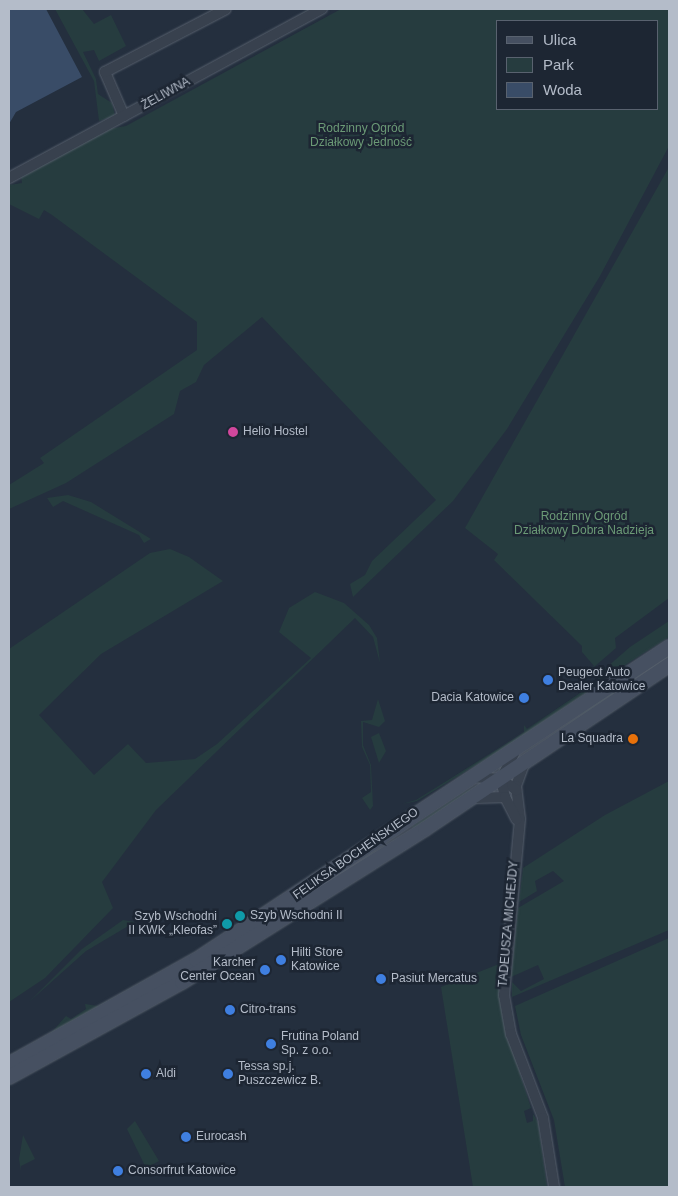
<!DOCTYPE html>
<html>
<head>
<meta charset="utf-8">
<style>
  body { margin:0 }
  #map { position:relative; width:678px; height:1196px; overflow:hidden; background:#242f3e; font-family:Arial,sans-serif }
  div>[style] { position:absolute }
  .green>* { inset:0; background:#263c3f }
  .water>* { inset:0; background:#394c67 }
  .roads { filter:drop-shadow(0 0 1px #565f6c) drop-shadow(0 0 1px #565f6c) }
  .street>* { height:10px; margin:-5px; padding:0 5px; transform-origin:5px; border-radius:5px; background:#38414e }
  .secondary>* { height:14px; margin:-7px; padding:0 7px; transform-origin:7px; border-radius:7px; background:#465061 }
  .dots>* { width:14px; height:14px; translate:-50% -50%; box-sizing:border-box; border:2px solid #1d2633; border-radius:50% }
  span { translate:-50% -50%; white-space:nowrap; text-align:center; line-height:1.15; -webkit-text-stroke:5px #1d2633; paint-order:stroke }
  .street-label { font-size:12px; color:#b4bcc9 }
  .park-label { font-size:12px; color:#6b9a76 }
  .poi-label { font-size:12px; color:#b4bcc9 }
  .left { translate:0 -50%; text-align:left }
  .right { translate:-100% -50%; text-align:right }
  .frame { position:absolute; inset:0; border:10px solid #b4bcc9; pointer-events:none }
  .legend { position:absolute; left:496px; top:20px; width:162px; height:90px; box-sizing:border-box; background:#1d2633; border:1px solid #59626f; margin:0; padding:6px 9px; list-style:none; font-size:15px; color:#b4bcc9 }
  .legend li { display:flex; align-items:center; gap:10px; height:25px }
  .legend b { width:25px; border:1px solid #59626f }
</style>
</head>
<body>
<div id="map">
  <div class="green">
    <div style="clip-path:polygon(55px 9px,82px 9px,94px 24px,111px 15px,126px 46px,99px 61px,94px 50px,83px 52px,96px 79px,98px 94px,112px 103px,115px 116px,99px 121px,94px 81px)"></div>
    <div style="clip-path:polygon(evenodd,341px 9px,669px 9px,669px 146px,600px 276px,507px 429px,453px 501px,353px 597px,350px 584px,365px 575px,372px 561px,436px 500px,262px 317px,204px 365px,196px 382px,180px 391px,174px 414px,66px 483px,9px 509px,9px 485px,44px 463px,40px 458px,197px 350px,197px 322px,52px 215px,44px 210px,39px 219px,9px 204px,9px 185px,22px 183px,21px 177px,108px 129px,126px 126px,341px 9px,497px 21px,657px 21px,657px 109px,497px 109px,497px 21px)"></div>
    <div style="clip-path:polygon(669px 167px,669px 598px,615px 638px,616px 648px,587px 673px,594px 666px,582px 652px,582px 646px,494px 560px,498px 554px,465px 528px)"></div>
    <div style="clip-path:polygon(68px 495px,91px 502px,151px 539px,144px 543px,139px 535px,63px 501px,53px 507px,47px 498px)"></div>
    <div style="clip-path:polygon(170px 549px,189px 557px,223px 581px,101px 654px,39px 715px,94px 775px,128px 744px,146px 763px,195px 759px,217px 744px,311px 658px,279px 632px,289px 608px,315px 592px,344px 603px,369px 625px,377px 638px,380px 663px,373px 637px,355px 618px,156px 810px,102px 882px,113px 908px,45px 978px,9px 1002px,9px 649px,150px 553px)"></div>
    <div style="clip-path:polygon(669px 621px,669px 637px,597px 683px,599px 674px,630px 647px)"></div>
    <div style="clip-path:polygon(669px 652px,669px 659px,560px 730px,591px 705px)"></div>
    <div style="clip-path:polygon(583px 683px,590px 690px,506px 747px,417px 801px,402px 804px,416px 800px,504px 745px,524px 732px,524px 725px,527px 729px,586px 689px)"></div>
    <div style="clip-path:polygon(378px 699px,385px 721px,379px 727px,363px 722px,363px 745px,371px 765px,373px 806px,370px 810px,362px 798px,371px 792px,370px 765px,362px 747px,361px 721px,372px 720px)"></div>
    <div style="clip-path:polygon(379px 733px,386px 751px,379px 763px,371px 737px)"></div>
    <div style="clip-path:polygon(487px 780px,415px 828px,411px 827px,463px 793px)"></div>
    <div style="clip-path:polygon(669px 781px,669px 930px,512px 997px,512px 982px,521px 991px,544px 979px,538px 965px,511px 977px,518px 908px,564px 881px,553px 871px,535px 881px,537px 891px,519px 902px,523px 868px,605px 815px)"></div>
    <div style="clip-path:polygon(123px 920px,135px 922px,86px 951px,29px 1002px,82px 949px)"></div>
    <div style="clip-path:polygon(669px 938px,669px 1187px,565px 1187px,554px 1120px,521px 1035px,515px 1006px)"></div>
    <div style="clip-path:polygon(499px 964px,503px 1020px,531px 1108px,524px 1111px,527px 1123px,533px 1121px,533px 1114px,538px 1122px,547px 1187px,473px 1187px,441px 987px)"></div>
    <div style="clip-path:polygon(156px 974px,157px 976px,51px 1033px,66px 1016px,71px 1019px,86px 1009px,85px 1004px,98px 1006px)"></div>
    <div style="clip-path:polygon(135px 1121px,159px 1161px,150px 1166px,145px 1166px,127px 1129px)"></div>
    <div style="clip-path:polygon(23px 1135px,35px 1159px,21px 1166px,21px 1171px,19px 1159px)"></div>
  </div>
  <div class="water">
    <div style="clip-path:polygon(9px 9px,46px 9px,82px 77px,16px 112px,9px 124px)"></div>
  </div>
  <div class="roads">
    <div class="street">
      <div style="left:124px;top:116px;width:48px;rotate:-113.4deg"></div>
      <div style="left:105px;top:72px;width:136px;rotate:-27.5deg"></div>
      <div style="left:9px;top:178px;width:356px;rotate:-28.4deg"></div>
      <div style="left:524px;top:764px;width:23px;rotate:110deg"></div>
      <div style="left:516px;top:786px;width:33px;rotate:83deg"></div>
      <div style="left:520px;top:819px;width:177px;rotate:95.2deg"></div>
      <div style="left:504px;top:995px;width:40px;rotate:80deg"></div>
      <div style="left:511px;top:1034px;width:90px;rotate:69.1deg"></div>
      <div style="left:543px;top:1118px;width:70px;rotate:80.9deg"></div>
      <div style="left:472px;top:777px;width:29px;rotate:4deg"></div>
      <div style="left:501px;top:779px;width:19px;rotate:36deg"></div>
      <div style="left:505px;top:797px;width:18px;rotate:-103deg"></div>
      <div style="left:501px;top:779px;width:31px;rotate:-63deg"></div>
      <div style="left:476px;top:798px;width:29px;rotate:-2deg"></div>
      <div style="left:505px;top:797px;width:25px;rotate:63deg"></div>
    </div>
    <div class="secondary">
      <div style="left:9px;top:1064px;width:214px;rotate:-29.1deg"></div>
      <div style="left:196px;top:960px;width:567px;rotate:-33.49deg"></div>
      <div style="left:9px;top:1077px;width:197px;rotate:-28.8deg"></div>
      <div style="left:182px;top:982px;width:287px;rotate:-32.2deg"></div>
      <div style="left:425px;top:829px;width:294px;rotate:-33.9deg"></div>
    </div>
  </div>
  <div class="dots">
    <div style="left:233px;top:432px;background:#d1479c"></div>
    <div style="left:548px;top:680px;background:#3f7fe0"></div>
    <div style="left:524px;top:698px;background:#3f7fe0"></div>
    <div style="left:633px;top:739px;background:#e8710a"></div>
    <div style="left:240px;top:916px;background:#0f9aa8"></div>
    <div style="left:227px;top:924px;background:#0f9aa8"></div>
    <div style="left:281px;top:960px;background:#3f7fe0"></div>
    <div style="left:265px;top:970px;background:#3f7fe0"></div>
    <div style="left:381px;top:979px;background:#3f7fe0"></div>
    <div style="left:230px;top:1010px;background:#3f7fe0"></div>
    <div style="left:271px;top:1044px;background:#3f7fe0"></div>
    <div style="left:146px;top:1074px;background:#3f7fe0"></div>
    <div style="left:228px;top:1074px;background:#3f7fe0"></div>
    <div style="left:186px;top:1137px;background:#3f7fe0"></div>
    <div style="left:118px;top:1171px;background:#3f7fe0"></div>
  </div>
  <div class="street-label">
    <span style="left:166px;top:94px;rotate:-29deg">ŻELIWNA</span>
    <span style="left:356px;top:854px;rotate:-35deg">FELIKSA BOCHEŃSKIEGO</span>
    <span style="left:509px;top:924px;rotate:-85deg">TADEUSZA MICHEJDY</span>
  </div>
  <div class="park-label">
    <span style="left:361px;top:136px">Rodzinny Ogród<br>Działkowy Jedność</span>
    <span style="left:584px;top:524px">Rodzinny Ogród<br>Działkowy Dobra Nadzieja</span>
  </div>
  <div class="poi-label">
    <span class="left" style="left:243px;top:432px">Helio Hostel</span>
    <span class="left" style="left:558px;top:680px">Peugeot Auto<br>Dealer Katowice</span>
    <span class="right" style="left:514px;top:698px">Dacia Katowice</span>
    <span class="right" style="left:623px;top:739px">La Squadra</span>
    <span class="left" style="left:250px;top:916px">Szyb Wschodni II</span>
    <span class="right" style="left:217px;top:924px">Szyb Wschodni<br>II KWK „Kleofas”</span>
    <span class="left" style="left:291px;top:960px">Hilti Store<br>Katowice</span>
    <span class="right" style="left:255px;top:970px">Karcher<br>Center Ocean</span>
    <span class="left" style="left:391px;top:979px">Pasiut Mercatus</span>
    <span class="left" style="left:240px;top:1010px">Citro-trans</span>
    <span class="left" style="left:281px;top:1044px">Frutina Poland<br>Sp. z o.o.</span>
    <span class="left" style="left:238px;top:1074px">Tessa sp.j.<br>Puszczewicz B.</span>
    <span class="left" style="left:156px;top:1074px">Aldi</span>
    <span class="left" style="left:196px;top:1137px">Eurocash</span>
    <span class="left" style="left:128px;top:1171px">Consorfrut Katowice</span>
  </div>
  <div class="frame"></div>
  <ul class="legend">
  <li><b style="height:6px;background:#465061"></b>Ulica</li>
  <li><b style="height:14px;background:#263c3f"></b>Park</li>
  <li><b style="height:14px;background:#394c67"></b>Woda</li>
  </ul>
</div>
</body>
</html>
